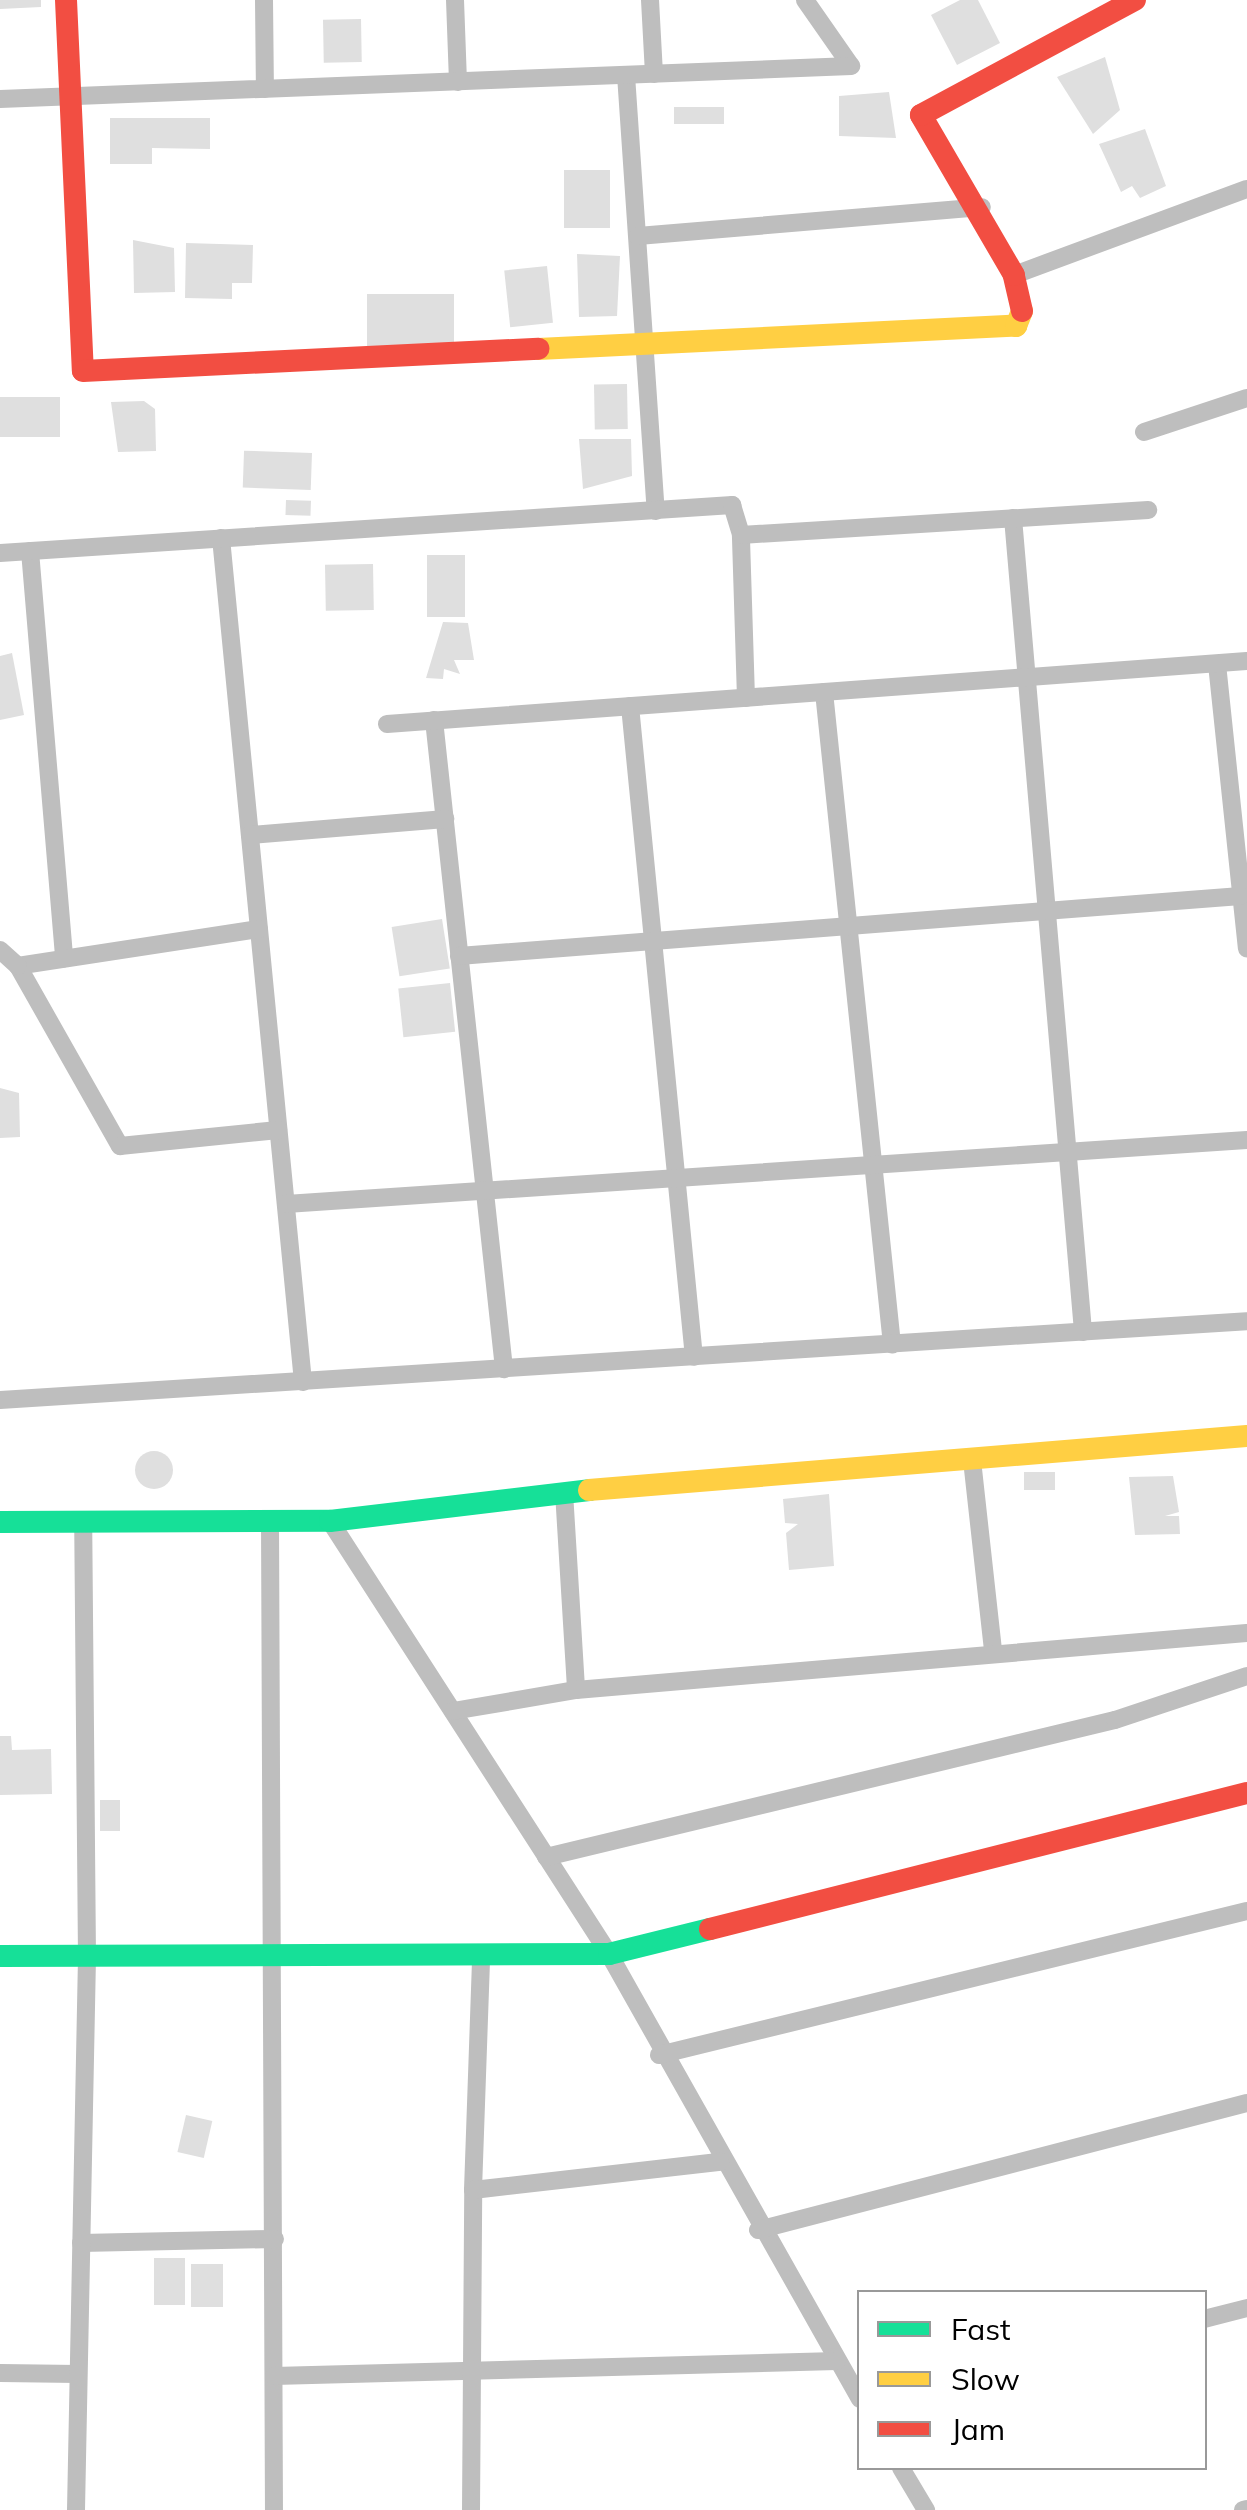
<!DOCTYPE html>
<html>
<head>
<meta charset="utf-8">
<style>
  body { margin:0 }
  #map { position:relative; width:1247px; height:2510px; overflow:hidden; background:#fff; font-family:Mulish,sans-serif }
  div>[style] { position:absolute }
  .building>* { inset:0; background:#dfdfdf; transform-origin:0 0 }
  .round { border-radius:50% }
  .street>* { height:18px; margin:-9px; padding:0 9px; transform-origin:9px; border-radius:9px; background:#bebebe }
  .fast>* { height:22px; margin:-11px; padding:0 11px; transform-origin:11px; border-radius:11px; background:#16e098 }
  .slow>* { height:22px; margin:-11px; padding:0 11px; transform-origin:11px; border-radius:11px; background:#ffcf43 }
  .jam>* { height:22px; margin:-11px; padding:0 11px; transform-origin:11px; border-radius:11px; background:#f24e42 }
  span { translate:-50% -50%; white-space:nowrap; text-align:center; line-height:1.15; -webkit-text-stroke:8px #fff; paint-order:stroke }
  .legend { position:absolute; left:857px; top:2290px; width:350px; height:180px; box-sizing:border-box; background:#fff; border:2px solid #999; margin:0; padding:12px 18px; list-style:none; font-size:30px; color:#000 }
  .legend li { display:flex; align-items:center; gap:20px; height:50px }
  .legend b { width:50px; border:2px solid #999 }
</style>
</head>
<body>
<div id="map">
  <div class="building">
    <div style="clip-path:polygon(0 0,41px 0,41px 7px,0 9px)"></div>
    <div style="clip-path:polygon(960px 0,978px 0,1000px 43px,957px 65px,931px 15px)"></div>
    <div style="left:361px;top:19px;width:43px;height:38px;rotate:89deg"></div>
    <div style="clip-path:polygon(1105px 57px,1120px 110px,1093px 134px,1057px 77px)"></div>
    <div style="clip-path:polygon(889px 92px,896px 138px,839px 136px,839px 96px)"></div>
    <div style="left:724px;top:107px;width:17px;height:50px;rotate:90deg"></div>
    <div style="clip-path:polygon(110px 118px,210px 118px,210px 149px,152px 148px,152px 164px,110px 164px)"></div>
    <div style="clip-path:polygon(1145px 129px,1166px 186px,1140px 198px,1132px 186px,1121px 192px,1099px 144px)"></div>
    <div style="left:564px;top:170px;width:46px;height:58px"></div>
    <div style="clip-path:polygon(133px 240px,174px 248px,175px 292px,134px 293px)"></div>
    <div style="clip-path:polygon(186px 243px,253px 245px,252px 283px,232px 283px,232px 299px,185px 298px)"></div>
    <div style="clip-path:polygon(577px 254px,620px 256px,617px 316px,579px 317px)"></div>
    <div style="left:547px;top:266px;width:57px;height:43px;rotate:84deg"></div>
    <div style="left:367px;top:294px;width:87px;height:57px"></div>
    <div style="left:627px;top:384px;width:45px;height:33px;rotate:89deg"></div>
    <div style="left:60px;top:397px;width:40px;height:60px;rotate:90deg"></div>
    <div style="clip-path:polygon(144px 401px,155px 409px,156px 451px,118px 452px,111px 402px)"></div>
    <div style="clip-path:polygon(579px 439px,631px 439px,632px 476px,583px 489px)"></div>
    <div style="left:312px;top:453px;width:37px;height:68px;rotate:92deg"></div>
    <div style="left:286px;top:500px;width:25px;height:15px;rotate:2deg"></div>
    <div style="left:427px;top:555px;width:38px;height:62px"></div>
    <div style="left:373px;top:564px;width:46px;height:48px;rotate:89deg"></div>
    <div style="clip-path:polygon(443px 622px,468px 623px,474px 660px,454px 660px,460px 674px,444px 669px,443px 679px,426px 678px)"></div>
    <div style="clip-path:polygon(12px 653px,24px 715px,0 720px,0 656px)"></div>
    <div style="left:442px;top:919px;width:50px;height:51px;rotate:81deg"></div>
    <div style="left:450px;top:983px;width:49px;height:52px;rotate:84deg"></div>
    <div style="clip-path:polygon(0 1088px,19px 1093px,20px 1137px,0 1138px)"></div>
    <div class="round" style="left:135px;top:1451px;width:38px;height:38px"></div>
    <div style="left:1055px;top:1472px;width:18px;height:31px;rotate:90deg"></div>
    <div style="clip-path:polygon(1173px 1476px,1179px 1512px,1165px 1516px,1179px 1516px,1180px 1534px,1135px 1535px,1129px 1477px)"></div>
    <div style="clip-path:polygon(829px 1494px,834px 1566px,789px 1570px,786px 1533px,798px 1524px,785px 1523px,783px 1499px)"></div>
    <div style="clip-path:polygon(0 1736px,11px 1736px,12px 1750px,51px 1749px,52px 1794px,0 1795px)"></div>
    <div style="left:100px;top:1800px;width:20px;height:31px"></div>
    <div style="left:186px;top:2115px;width:27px;height:38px;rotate:13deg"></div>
    <div style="left:154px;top:2258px;width:31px;height:47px"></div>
    <div style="left:191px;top:2264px;width:32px;height:43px"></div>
  </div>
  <div class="street">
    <div style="left:264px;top:0;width:89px;rotate:89.4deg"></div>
    <div style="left:455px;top:0;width:82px;rotate:87.9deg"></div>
    <div style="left:650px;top:0;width:74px;rotate:86.9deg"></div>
    <div style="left:805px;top:0;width:80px;rotate:55.1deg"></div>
    <div style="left:626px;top:75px;width:437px;rotate:86.1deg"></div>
    <div style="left:0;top:99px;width:852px;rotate:-2.22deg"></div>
    <div style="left:638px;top:236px;width:345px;rotate:-4.8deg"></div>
    <div style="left:1014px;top:275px;width:248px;rotate:-20.3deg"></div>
    <div style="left:1144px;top:432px;width:108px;rotate:-18.3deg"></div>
    <div style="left:1013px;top:518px;width:817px;rotate:85.08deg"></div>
    <div style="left:221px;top:538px;width:848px;rotate:84.45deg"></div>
    <div style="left:30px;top:551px;width:409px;rotate:85.2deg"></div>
    <div style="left:0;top:553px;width:734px;rotate:-3.75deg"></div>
    <div style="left:732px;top:505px;width:31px;rotate:73deg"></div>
    <div style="left:1217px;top:664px;width:286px;rotate:84deg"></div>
    <div style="left:824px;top:692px;width:656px;rotate:84.05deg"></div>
    <div style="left:746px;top:698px;width:163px;rotate:-91.8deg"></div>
    <div style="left:741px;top:535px;width:408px;rotate:-3.5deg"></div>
    <div style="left:630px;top:706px;width:654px;rotate:84.39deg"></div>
    <div style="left:434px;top:720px;width:653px;rotate:83.84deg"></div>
    <div style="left:387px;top:724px;width:862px;rotate:-4.19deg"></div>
    <div style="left:250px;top:835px;width:196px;rotate:-4.7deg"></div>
    <div style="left:259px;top:929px;width:244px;rotate:171.3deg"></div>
    <div style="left:18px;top:966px;width:207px;rotate:60.5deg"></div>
    <div style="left:120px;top:1146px;width:159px;rotate:-5.8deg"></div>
    <div style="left:0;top:950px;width:24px;rotate:42deg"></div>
    <div style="left:459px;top:956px;width:784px;rotate:-4.39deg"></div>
    <div style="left:286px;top:1204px;width:963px;rotate:-3.81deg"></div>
    <div style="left:0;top:1400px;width:1249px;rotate:-3.62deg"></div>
    <div style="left:972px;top:1460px;width:192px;rotate:83.7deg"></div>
    <div style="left:564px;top:1492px;width:198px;rotate:86.5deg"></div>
    <div style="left:270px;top:1520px;width:990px;rotate:89.77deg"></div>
    <div style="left:330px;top:1521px;width:515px;rotate:57.2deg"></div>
    <div style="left:609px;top:1954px;width:511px;rotate:60.58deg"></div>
    <div style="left:453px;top:1711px;width:125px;rotate:-9.7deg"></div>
    <div style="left:576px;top:1690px;width:673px;rotate:-4.86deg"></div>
    <div style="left:546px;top:1857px;width:585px;rotate:-13.54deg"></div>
    <div style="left:1115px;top:1720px;width:139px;rotate:-18.4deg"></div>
    <div style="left:659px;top:2055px;width:605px;rotate:-13.76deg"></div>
    <div style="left:473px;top:2190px;width:234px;rotate:-88deg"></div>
    <div style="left:758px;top:2230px;width:505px;rotate:-14.56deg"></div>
    <div style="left:81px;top:2243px;width:194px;rotate:-1.2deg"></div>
    <div style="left:1204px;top:2319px;width:44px;rotate:-14.3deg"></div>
    <div style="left:0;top:2373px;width:78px;rotate:0.7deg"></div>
    <div style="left:274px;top:2376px;width:563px;rotate:-1.53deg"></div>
    <div style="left:901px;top:2468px;width:49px;rotate:59.2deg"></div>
    <div style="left:76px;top:2510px;width:551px;rotate:-88.86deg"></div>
    <div style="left:87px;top:1959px;width:439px;rotate:-90.5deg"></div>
    <div style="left:471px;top:2510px;width:320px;rotate:-89.6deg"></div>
    <div style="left:473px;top:2190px;width:249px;rotate:-6.5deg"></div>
    <div style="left:1243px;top:2510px;width:4px;rotate:-14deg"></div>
  </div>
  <div class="fast">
    <div style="left:0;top:1522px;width:330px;rotate:-0.2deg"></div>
    <div style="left:330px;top:1521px;width:261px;rotate:-6.8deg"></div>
    <div style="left:0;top:1956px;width:609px;rotate:-0.19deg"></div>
    <div style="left:609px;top:1954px;width:104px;rotate:-13.9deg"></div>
  </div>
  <div class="slow">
    <div style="left:538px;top:349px;width:479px;rotate:-2.8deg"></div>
    <div style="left:1016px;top:326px;width:16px;rotate:-68deg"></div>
    <div style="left:589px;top:1490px;width:660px;rotate:-4.69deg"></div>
  </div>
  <div class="jam">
    <div style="left:66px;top:0;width:371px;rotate:87.4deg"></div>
    <div style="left:83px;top:371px;width:456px;rotate:-2.8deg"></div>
    <div style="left:1022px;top:311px;width:37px;rotate:-103deg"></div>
    <div style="left:1014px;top:275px;width:185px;rotate:-120.2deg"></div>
    <div style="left:921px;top:115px;width:243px;rotate:-28.3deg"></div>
    <div style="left:710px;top:1929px;width:554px;rotate:-14.21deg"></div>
  </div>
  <ul class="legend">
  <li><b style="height:12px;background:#16e098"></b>Fast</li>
  <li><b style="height:12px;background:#ffcf43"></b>Slow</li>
  <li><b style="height:12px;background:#f24e42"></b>Jam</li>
  </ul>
</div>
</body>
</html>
